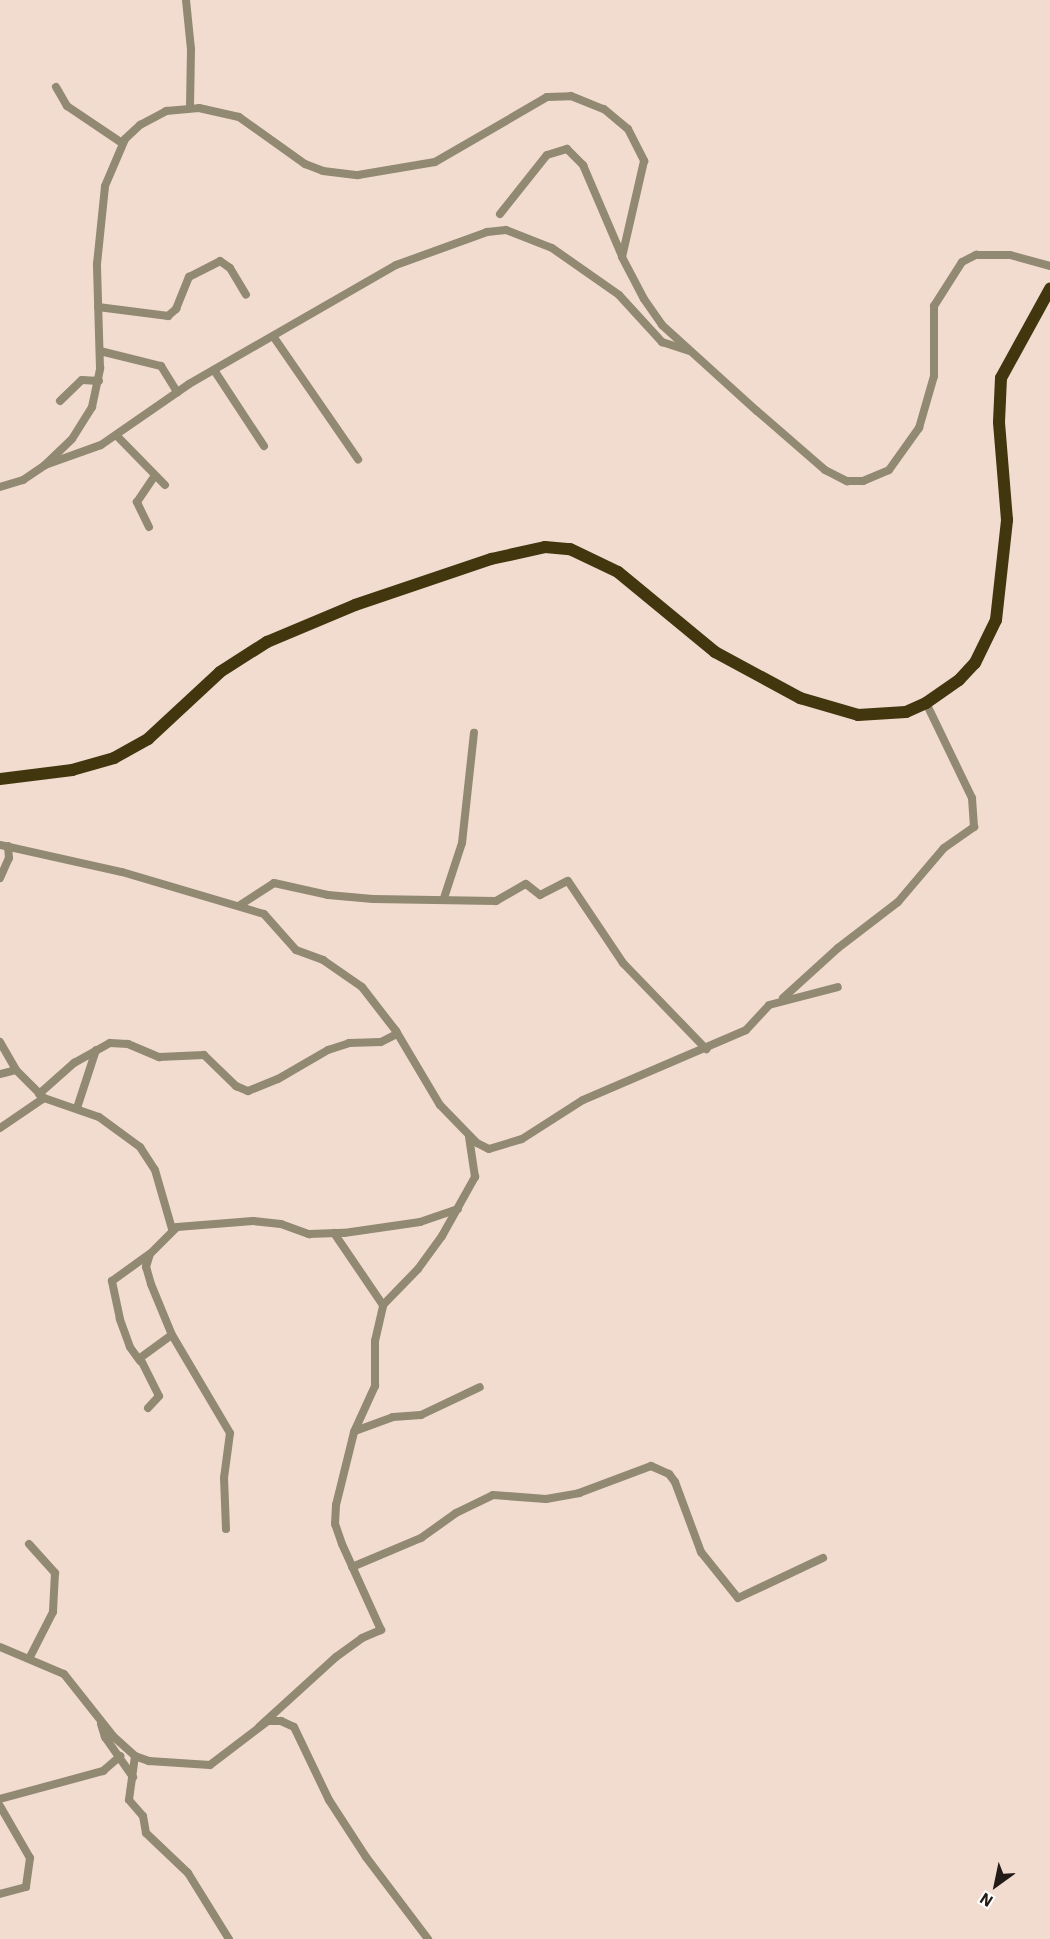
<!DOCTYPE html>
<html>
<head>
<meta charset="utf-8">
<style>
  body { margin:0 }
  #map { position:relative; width:1050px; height:1939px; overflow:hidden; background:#f2dcd0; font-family:"IBM Plex Sans",sans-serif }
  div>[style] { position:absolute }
  .minor>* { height:8px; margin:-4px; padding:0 4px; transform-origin:4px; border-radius:4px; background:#918971 }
  .trunk>* { height:12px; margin:-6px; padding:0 6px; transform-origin:6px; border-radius:6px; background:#42360e }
  span { translate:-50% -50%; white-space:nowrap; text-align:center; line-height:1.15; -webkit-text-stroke:4.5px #fff; paint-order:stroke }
  .north { position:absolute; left:966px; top:1855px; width:60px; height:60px; -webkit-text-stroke:4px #fff; paint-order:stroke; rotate:213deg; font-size:16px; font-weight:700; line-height:24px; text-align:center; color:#221b17 }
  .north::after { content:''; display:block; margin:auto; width:21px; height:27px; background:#221b17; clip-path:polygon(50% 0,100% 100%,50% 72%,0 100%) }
</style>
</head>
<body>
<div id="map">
  <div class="minor">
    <div style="left:186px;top:0;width:49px;rotate:84.2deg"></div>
    <div style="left:191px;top:49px;width:59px;rotate:91deg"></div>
    <div style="left:56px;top:87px;width:22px;rotate:60deg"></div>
    <div style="left:67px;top:106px;width:66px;rotate:33.9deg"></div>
    <div style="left:500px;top:214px;width:75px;rotate:-51.5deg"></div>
    <div style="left:547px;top:155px;width:21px;rotate:-17deg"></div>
    <div style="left:567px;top:149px;width:23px;rotate:45deg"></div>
    <div style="left:583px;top:165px;width:99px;rotate:66.8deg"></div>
    <div style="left:98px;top:307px;width:71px;rotate:7.3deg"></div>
    <div style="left:168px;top:316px;width:11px;rotate:-41deg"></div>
    <div style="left:176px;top:309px;width:35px;rotate:-68deg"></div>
    <div style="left:189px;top:277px;width:35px;rotate:-27deg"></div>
    <div style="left:220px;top:261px;width:12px;rotate:35deg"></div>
    <div style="left:230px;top:268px;width:31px;rotate:59deg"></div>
    <div style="left:273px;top:336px;width:150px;rotate:55.4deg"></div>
    <div style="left:100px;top:351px;width:63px;rotate:13.8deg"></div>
    <div style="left:161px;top:366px;width:31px;rotate:58deg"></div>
    <div style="left:214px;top:370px;width:91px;rotate:56.7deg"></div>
    <div style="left:60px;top:401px;width:30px;rotate:-44deg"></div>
    <div style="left:82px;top:380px;width:17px;rotate:3deg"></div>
    <div style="left:116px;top:435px;width:70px;rotate:45.6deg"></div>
    <div style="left:45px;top:465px;width:59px;rotate:-19.7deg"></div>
    <div style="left:101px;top:445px;width:107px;rotate:-34.7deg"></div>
    <div style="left:189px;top:384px;width:239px;rotate:-29.9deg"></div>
    <div style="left:396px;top:265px;width:97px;rotate:-19.9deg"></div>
    <div style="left:487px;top:232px;width:19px;rotate:-6deg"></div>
    <div style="left:506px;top:230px;width:49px;rotate:21.4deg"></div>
    <div style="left:552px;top:248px;width:82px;rotate:35deg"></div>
    <div style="left:619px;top:295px;width:64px;rotate:47.5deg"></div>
    <div style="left:662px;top:342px;width:28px;rotate:18deg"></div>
    <div style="left:0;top:487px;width:24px;rotate:-17deg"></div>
    <div style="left:23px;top:480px;width:27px;rotate:-34deg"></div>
    <div style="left:45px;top:465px;width:37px;rotate:-44deg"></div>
    <div style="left:72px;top:439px;width:38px;rotate:-58deg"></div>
    <div style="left:92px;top:407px;width:40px;rotate:-78deg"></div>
    <div style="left:100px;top:368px;width:104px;rotate:-91.7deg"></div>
    <div style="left:97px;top:264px;width:78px;rotate:-84.1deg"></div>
    <div style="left:105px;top:186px;width:51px;rotate:-66.9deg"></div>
    <div style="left:125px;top:139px;width:21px;rotate:-43deg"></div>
    <div style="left:140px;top:125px;width:30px;rotate:-28deg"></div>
    <div style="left:166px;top:111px;width:33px;rotate:-5deg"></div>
    <div style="left:199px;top:108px;width:41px;rotate:12.7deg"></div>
    <div style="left:239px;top:117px;width:81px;rotate:35.5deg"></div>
    <div style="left:305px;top:164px;width:19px;rotate:21deg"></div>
    <div style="left:323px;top:171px;width:35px;rotate:7deg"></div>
    <div style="left:358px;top:175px;width:78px;rotate:-9.6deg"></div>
    <div style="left:435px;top:162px;width:129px;rotate:-30.1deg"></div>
    <div style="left:547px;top:97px;width:24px;rotate:-2deg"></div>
    <div style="left:571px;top:96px;width:35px;rotate:22deg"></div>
    <div style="left:604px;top:109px;width:31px;rotate:40deg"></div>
    <div style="left:628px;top:129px;width:36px;rotate:63deg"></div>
    <div style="left:644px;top:161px;width:98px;rotate:102.9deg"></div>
    <div style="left:622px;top:257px;width:47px;rotate:62.4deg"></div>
    <div style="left:644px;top:299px;width:32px;rotate:55deg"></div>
    <div style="left:662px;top:325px;width:128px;rotate:42.2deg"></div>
    <div style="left:757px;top:411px;width:90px;rotate:40.9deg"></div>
    <div style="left:825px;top:470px;width:25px;rotate:27deg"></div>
    <div style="left:847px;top:481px;width:16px"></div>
    <div style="left:863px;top:481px;width:28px;rotate:-23deg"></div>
    <div style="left:889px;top:470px;width:52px;rotate:-54.5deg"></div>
    <div style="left:919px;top:428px;width:54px;rotate:-73.9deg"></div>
    <div style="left:934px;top:376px;width:70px;rotate:-90deg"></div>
    <div style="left:934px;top:306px;width:52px;rotate:-57.5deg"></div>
    <div style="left:962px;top:262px;width:16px;rotate:-27deg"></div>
    <div style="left:976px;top:255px;width:34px"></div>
    <div style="left:1010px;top:255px;width:41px;rotate:15.4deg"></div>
    <div style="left:149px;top:527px;width:28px;rotate:-116deg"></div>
    <div style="left:137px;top:502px;width:32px;rotate:-56deg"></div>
    <div style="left:0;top:845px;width:125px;rotate:12.5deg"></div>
    <div style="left:122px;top:872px;width:148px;rotate:16.5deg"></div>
    <div style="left:264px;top:914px;width:48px;rotate:48.4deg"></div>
    <div style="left:296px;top:950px;width:29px;rotate:20deg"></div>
    <div style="left:323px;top:960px;width:47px;rotate:34.7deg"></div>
    <div style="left:362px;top:987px;width:56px;rotate:52.3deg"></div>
    <div style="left:396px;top:1031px;width:86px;rotate:59.3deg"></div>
    <div style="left:440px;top:1105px;width:53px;rotate:45.8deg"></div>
    <div style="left:477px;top:1143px;width:13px;rotate:27deg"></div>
    <div style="left:489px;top:1149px;width:34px;rotate:-17deg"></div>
    <div style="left:522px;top:1139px;width:72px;rotate:-32.6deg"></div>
    <div style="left:583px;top:1100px;width:177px;rotate:-23.2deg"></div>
    <div style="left:746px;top:1030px;width:34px;rotate:-47deg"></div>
    <div style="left:769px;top:1005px;width:71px;rotate:-14.6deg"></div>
    <div style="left:0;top:878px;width:22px;rotate:-66deg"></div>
    <div style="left:9px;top:858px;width:12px;rotate:-95deg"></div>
    <div style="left:444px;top:898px;width:58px;rotate:-71.9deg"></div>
    <div style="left:462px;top:843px;width:111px;rotate:-83.8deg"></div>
    <div style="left:240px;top:905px;width:40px;rotate:-32.9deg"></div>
    <div style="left:274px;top:883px;width:55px;rotate:12.5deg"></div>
    <div style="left:328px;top:895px;width:45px;rotate:5.1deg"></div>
    <div style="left:373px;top:899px;width:123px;rotate:0.9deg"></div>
    <div style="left:496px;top:901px;width:34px;rotate:-30deg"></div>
    <div style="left:526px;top:884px;width:18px;rotate:38deg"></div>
    <div style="left:540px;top:895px;width:31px;rotate:-27deg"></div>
    <div style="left:568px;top:881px;width:99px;rotate:56.1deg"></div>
    <div style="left:623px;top:963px;width:120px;rotate:46deg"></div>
    <div style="left:783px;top:998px;width:74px;rotate:-42.3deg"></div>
    <div style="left:838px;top:948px;width:76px;rotate:-37.5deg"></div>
    <div style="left:898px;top:902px;width:71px;rotate:-49.6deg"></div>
    <div style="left:944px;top:848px;width:37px;rotate:-35deg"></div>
    <div style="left:974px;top:827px;width:29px;rotate:-94deg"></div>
    <div style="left:972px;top:798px;width:106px;rotate:-115.8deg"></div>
    <div style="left:0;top:1042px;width:32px;rotate:60deg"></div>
    <div style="left:16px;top:1070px;width:40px;rotate:45deg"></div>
    <div style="left:44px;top:1098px;width:58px;rotate:19.1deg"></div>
    <div style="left:99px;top:1117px;width:51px;rotate:36.2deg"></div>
    <div style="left:140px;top:1147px;width:27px;rotate:57deg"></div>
    <div style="left:155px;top:1170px;width:61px;rotate:73.9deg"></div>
    <div style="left:0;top:1074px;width:16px;rotate:-14deg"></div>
    <div style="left:39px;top:1094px;width:47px;rotate:-41.5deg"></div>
    <div style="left:74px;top:1063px;width:41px;rotate:-29.1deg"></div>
    <div style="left:110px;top:1043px;width:18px;rotate:3deg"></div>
    <div style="left:128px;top:1044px;width:34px;rotate:23deg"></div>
    <div style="left:159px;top:1057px;width:45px;rotate:-2.5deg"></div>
    <div style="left:204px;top:1055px;width:45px;rotate:44.1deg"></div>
    <div style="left:236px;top:1086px;width:13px;rotate:23deg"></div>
    <div style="left:248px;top:1091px;width:32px;rotate:-22deg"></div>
    <div style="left:278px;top:1079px;width:58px;rotate:-30.1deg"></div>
    <div style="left:328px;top:1050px;width:22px;rotate:-18deg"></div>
    <div style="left:349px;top:1043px;width:32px;rotate:-2deg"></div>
    <div style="left:381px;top:1042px;width:18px;rotate:-27deg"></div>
    <div style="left:77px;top:1108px;width:61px;rotate:-71.9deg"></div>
    <div style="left:0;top:1128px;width:53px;rotate:-34.3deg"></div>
    <div style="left:334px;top:1233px;width:87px;rotate:55.8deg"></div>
    <div style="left:140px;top:1361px;width:17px;rotate:-126deg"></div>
    <div style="left:130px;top:1347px;width:30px;rotate:-110deg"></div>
    <div style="left:120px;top:1319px;width:39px;rotate:-102deg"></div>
    <div style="left:112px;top:1281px;width:44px;rotate:-35.8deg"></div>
    <div style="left:148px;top:1408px;width:16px;rotate:-47deg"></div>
    <div style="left:159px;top:1396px;width:42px;rotate:-116.6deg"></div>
    <div style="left:140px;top:1358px;width:39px;rotate:-36deg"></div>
    <div style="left:355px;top:1431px;width:40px;rotate:-20.2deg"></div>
    <div style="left:393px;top:1417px;width:28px;rotate:-4deg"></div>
    <div style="left:421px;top:1415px;width:65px;rotate:-25.4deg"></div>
    <div style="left:226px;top:1529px;width:51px;rotate:-92.2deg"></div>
    <div style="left:224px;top:1478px;width:45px;rotate:-82.4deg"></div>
    <div style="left:230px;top:1433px;width:114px;rotate:-120.6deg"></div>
    <div style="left:172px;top:1335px;width:55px;rotate:-112.4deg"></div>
    <div style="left:151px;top:1284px;width:18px;rotate:-106deg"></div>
    <div style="left:146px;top:1267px;width:14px;rotate:-73deg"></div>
    <div style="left:150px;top:1254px;width:38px;rotate:-45deg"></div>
    <div style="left:177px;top:1227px;width:76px;rotate:-4.5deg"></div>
    <div style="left:253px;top:1221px;width:28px;rotate:6deg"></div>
    <div style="left:281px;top:1224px;width:30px;rotate:20deg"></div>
    <div style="left:309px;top:1234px;width:35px;rotate:-2deg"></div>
    <div style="left:344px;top:1233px;width:77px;rotate:-8.2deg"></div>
    <div style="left:420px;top:1222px;width:40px;rotate:-18.9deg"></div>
    <div style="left:29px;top:1544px;width:39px;rotate:48deg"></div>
    <div style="left:55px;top:1573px;width:39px;rotate:93deg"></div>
    <div style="left:53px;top:1612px;width:51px;rotate:117.1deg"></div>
    <div style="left:352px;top:1567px;width:75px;rotate:-22.8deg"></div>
    <div style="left:421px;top:1538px;width:43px;rotate:-35.5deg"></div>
    <div style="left:456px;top:1513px;width:41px;rotate:-25.9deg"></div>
    <div style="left:493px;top:1495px;width:53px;rotate:4.3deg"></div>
    <div style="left:546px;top:1499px;width:34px;rotate:-10deg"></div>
    <div style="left:579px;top:1493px;width:77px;rotate:-20.6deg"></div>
    <div style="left:651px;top:1466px;width:20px;rotate:24deg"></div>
    <div style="left:669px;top:1474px;width:10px;rotate:53deg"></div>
    <div style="left:675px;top:1482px;width:75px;rotate:69.6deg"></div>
    <div style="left:701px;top:1552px;width:59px;rotate:51.2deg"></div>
    <div style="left:738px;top:1598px;width:94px;rotate:-25.2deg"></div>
    <div style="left:0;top:1647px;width:69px;rotate:22.9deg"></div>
    <div style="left:64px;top:1674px;width:80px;rotate:51.6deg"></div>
    <div style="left:114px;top:1737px;width:28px;rotate:42deg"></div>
    <div style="left:135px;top:1756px;width:15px;rotate:20deg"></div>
    <div style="left:149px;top:1761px;width:61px;rotate:3.8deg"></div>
    <div style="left:210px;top:1765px;width:73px;rotate:-37.2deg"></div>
    <div style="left:268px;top:1721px;width:13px"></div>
    <div style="left:281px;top:1721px;width:14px;rotate:25deg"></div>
    <div style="left:294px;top:1727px;width:81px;rotate:64.4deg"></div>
    <div style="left:329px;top:1800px;width:68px;rotate:57deg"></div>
    <div style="left:366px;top:1857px;width:103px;rotate:52.9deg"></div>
    <div style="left:101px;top:1724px;width:14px;rotate:73deg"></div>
    <div style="left:105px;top:1737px;width:49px;rotate:55deg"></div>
    <div style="left:259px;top:1727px;width:104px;rotate:-42.3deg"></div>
    <div style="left:336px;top:1657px;width:32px;rotate:-36deg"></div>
    <div style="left:362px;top:1638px;width:21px;rotate:-23deg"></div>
    <div style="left:381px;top:1630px;width:94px;rotate:-114.4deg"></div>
    <div style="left:342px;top:1544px;width:21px;rotate:-109deg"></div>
    <div style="left:335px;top:1524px;width:19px;rotate:-87deg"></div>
    <div style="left:336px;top:1505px;width:75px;rotate:-76.1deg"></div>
    <div style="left:354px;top:1432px;width:51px;rotate:-65.5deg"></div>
    <div style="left:375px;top:1386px;width:45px;rotate:-90deg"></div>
    <div style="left:375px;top:1341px;width:37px;rotate:-77deg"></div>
    <div style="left:383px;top:1305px;width:50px;rotate:-45.8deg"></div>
    <div style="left:418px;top:1269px;width:41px;rotate:-54deg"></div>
    <div style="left:442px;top:1236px;width:68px;rotate:-60.8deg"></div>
    <div style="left:475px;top:1177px;width:40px;rotate:-98.5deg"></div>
    <div style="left:135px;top:1756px;width:44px;rotate:97.8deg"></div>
    <div style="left:129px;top:1800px;width:21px;rotate:49deg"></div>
    <div style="left:143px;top:1816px;width:17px;rotate:80deg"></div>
    <div style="left:146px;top:1833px;width:58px;rotate:43.6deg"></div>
    <div style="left:188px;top:1873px;width:78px;rotate:58.2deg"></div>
    <div style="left:0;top:1799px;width:107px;rotate:-15.2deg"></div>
    <div style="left:103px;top:1771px;width:23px;rotate:-41deg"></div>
    <div style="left:0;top:1806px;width:60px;rotate:60deg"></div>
    <div style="left:30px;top:1858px;width:29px;rotate:98deg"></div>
    <div style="left:26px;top:1887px;width:27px;rotate:165deg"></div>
  </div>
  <div class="trunk">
    <div style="left:0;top:779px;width:73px;rotate:-7.1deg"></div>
    <div style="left:72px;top:770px;width:44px;rotate:-15.9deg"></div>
    <div style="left:114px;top:758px;width:39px;rotate:-29deg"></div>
    <div style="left:148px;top:739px;width:98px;rotate:-42.9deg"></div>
    <div style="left:220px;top:672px;width:56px;rotate:-32.6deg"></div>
    <div style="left:267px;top:642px;width:95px;rotate:-22.8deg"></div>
    <div style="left:355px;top:605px;width:144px;rotate:-18.7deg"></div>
    <div style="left:491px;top:559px;width:55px;rotate:-12.5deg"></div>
    <div style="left:545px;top:547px;width:25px;rotate:5deg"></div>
    <div style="left:570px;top:549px;width:53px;rotate:25.6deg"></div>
    <div style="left:618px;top:572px;width:126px;rotate:39.5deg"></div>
    <div style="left:715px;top:652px;width:97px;rotate:28.4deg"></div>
    <div style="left:800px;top:698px;width:60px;rotate:16.3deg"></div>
    <div style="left:858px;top:715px;width:48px;rotate:-3.6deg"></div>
    <div style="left:906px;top:712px;width:22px;rotate:-24deg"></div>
    <div style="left:926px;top:703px;width:40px;rotate:-34.9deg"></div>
    <div style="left:959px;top:680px;width:23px;rotate:-47deg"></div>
    <div style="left:975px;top:663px;width:48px;rotate:-64deg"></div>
    <div style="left:996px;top:620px;width:101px;rotate:-83.7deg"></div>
    <div style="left:1007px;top:520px;width:98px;rotate:-94.7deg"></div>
    <div style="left:999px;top:422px;width:44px;rotate:-87.4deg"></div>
    <div style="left:1001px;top:378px;width:102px;rotate:-61.2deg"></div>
  </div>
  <div class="north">N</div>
</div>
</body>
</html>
